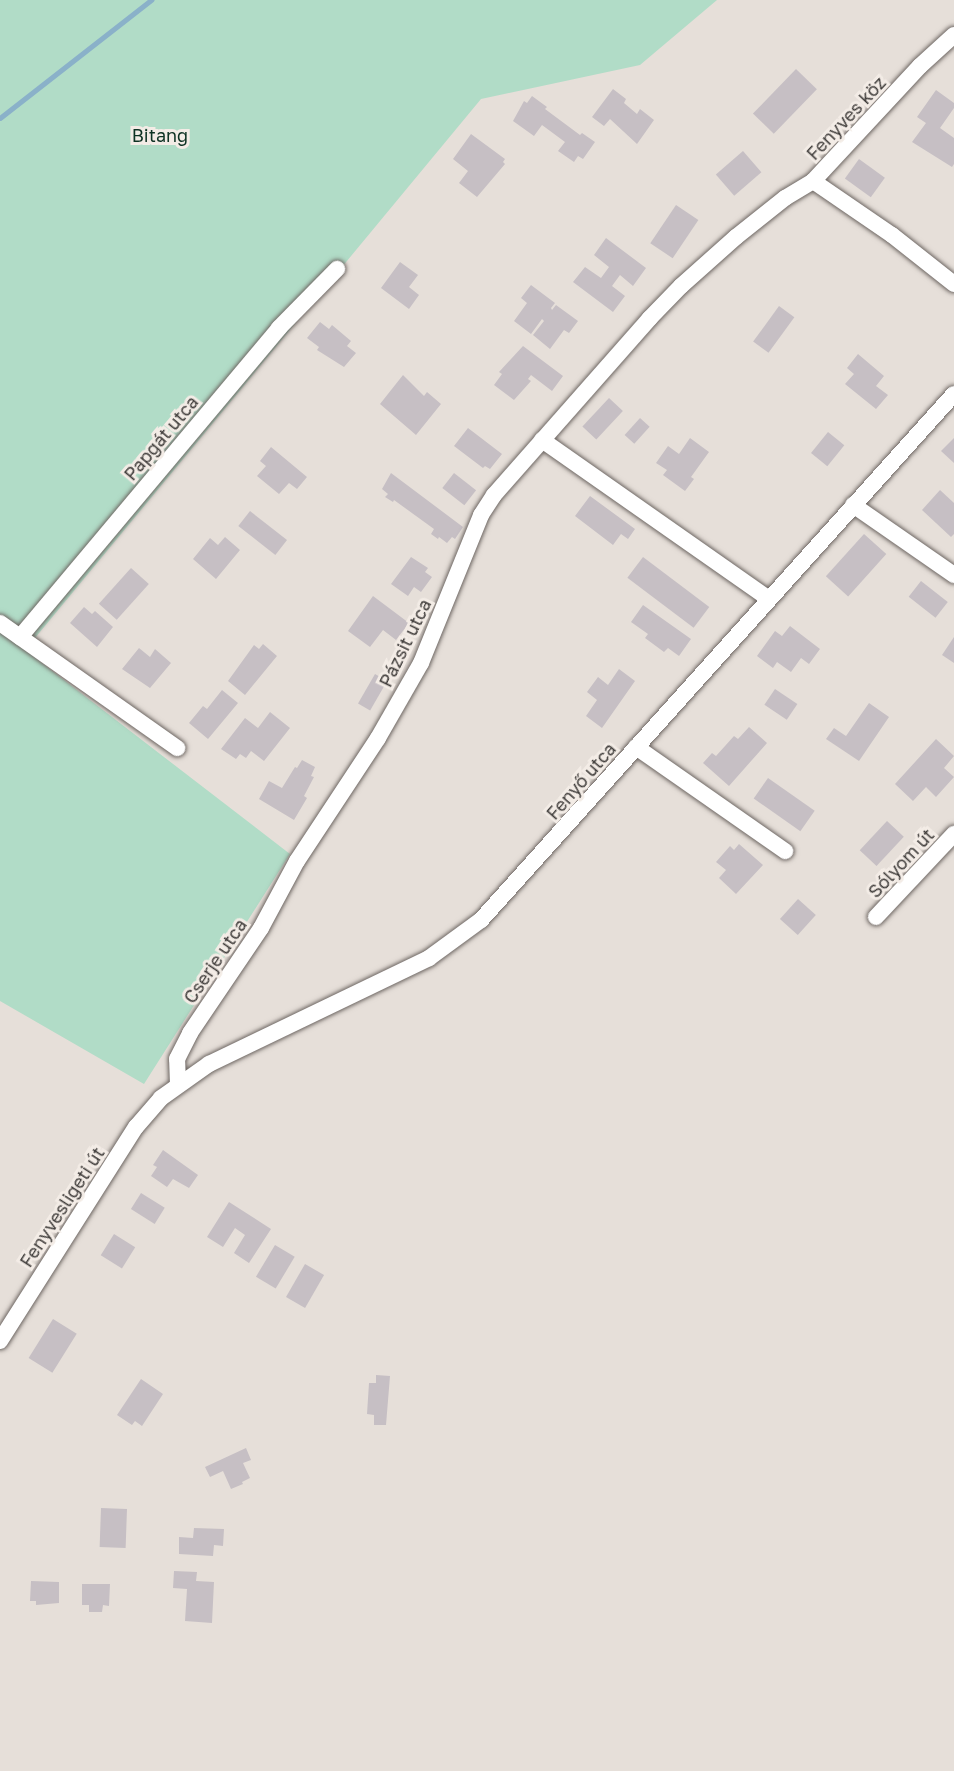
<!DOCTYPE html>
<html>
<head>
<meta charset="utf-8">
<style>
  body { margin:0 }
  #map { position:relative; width:954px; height:1771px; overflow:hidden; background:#e6dfd9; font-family:"Golos Text",sans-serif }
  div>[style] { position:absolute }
  .green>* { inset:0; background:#b1dcc7 }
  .stream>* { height:4.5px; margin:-2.25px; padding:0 2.25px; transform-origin:2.25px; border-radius:2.25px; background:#8ab1c9 }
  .building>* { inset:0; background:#c6bfc4; transform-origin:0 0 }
  .roads { filter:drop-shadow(0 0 2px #6d6662) drop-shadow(0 0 2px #6d6662) }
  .minor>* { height:16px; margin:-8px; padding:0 8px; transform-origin:8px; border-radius:8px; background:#fff }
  span { translate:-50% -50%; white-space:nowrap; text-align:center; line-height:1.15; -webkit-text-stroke:6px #f3ece6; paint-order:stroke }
  .street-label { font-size:18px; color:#3f3c3a }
  .park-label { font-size:18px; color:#0d3223 }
</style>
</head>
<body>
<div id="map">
  <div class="green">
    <div style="clip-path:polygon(0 0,717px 0,640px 65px,481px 99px,25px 650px,290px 854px,144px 1084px,0 1001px)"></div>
  </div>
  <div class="stream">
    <div style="left:0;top:118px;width:192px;rotate:-38deg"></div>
  </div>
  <div class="building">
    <div style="left:796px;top:69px;width:29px;height:62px;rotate:44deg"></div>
    <div style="clip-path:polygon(613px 89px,626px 99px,624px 103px,637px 114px,640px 109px,654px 120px,637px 144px,610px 119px,604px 126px,592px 117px)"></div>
    <div style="clip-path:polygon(936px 90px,954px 103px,954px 108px,940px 128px,954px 138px,954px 164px,952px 167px,912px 142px,926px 123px,917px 117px)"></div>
    <div style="clip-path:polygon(532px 96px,547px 107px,545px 109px,580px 135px,582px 133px,595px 142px,583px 159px,578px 156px,574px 162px,558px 151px,565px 142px,542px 125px,534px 136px,513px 121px,524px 101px,527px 103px)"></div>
    <div style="clip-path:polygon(471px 134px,505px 159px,503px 162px,505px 164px,477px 197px,459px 183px,468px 171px,453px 159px)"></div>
    <div style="left:743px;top:151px;width:28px;height:36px;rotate:49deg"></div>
    <div style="left:859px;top:159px;width:32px;height:24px;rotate:36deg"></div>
    <div style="left:676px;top:205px;width:27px;height:46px;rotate:34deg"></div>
    <div style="clip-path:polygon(606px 238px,646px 268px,633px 286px,620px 275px,612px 286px,625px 296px,613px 312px,573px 282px,585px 267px,601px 278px,609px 267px,594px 255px)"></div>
    <div style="clip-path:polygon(400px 262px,418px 275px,409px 287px,419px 295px,409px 309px,381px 288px)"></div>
    <div style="clip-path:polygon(531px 285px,555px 303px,551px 308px,552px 310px,556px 305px,578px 321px,569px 333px,564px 330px,550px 349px,533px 335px,544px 321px,542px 319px,531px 334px,514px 321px,527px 303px,521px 298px)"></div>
    <div style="left:779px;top:306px;width:19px;height:44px;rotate:36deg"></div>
    <div style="clip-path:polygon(320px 322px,329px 329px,332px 325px,351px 341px,347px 346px,356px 353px,344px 367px,317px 350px,319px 347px,307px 338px)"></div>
    <div style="clip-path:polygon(523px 346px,563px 376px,552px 391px,531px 375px,528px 379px,531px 381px,514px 400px,494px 385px,502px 374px,499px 372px)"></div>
    <div style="clip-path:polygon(858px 354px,884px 376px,876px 386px,888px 395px,876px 409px,845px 384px,854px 374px,847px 368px)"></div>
    <div style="clip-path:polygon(403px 375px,424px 396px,427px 392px,441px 404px,416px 435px,380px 404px)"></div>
    <div style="left:609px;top:398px;width:19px;height:39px;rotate:43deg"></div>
    <div style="left:640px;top:418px;width:13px;height:23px;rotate:42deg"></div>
    <div style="clip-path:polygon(468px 428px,502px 454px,490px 469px,485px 466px,483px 468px,454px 446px)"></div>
    <div style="left:828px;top:432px;width:21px;height:27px;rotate:39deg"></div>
    <div style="clip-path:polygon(690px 438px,709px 452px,691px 477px,694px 479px,685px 491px,663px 475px,667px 470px,656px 463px,668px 446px,679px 454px)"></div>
    <div style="clip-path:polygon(954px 438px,954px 463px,941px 451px)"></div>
    <div style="clip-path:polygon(271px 447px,307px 477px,297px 489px,289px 483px,279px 494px,257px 476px,266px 466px,260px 461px)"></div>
    <div style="clip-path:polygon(391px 473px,463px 527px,455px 539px,452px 537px,447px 543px,439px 537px,438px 539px,431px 534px,434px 529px,394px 500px,393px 502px,385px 497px,388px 494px,382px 489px)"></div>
    <div style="left:454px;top:473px;width:28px;height:19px;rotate:38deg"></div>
    <div style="clip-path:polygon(940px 490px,954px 503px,954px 534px,951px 537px,922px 510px)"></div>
    <div style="clip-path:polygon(590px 496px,635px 529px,628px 539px,621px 534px,613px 545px,575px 516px)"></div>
    <div style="left:250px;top:511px;width:47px;height:19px;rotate:38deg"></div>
    <div style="left:864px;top:534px;width:30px;height:57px;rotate:42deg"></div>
    <div style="clip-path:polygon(225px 537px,240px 550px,216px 579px,193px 559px,210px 538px,218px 545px)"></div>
    <div style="clip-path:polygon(411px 557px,428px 568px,425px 572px,432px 577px,421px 592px,414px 587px,408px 596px,391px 584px)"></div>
    <div style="left:643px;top:557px;width:83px;height:26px;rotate:37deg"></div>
    <div style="left:131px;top:568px;width:24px;height:48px;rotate:42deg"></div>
    <div style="left:921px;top:581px;width:34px;height:20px;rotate:38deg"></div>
    <div style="clip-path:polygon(373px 596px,409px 623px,396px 640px,383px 630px,370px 647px,348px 631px)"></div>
    <div style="clip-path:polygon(643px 605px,691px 639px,679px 656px,668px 648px,664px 652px,645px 638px,648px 634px,631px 622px)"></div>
    <div style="clip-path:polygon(84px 607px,92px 614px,95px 611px,113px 627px,97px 647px,70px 623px)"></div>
    <div style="clip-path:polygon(790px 626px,820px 649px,809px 664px,801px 658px,791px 672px,777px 662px,773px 668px,757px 656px,775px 631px,782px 636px)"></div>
    <div style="clip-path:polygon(954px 637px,954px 663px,942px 655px)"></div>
    <div style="clip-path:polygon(263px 644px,277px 656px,245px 695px,228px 681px,254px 645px,259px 649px)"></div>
    <div style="clip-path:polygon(139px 648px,150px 657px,155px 649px,171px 663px,150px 688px,122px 669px)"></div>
    <div style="clip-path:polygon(619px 669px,635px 681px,602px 728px,586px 716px,597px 700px,587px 692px,598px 677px,608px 685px)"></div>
    <div style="left:375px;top:674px;width:14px;height:34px;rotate:30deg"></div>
    <div style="left:775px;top:689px;width:27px;height:19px;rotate:34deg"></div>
    <div style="clip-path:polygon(222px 690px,238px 703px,208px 739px,189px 723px,203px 706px,207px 709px)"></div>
    <div style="clip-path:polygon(869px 703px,889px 717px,859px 761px,826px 739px,834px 728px,846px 736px)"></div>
    <div style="clip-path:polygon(270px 712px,290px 728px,264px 761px,251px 751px,246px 758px,240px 754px,236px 759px,221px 749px,245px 718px,258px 728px)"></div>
    <div style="clip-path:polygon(749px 727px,767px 743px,729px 786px,703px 763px,712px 753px,716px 756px,734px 736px,738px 739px)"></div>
    <div style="clip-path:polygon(936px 739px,954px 756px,944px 768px,954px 777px,936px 797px,926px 787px,913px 801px,895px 784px)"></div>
    <div style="clip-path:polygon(302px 760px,315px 767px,311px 776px,314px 777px,304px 796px,307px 798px,294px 820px,259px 799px,269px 781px,282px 788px,295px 767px,297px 768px)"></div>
    <div style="left:768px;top:778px;width:57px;height:25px;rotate:35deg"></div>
    <div style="left:887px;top:821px;width:23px;height:40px;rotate:43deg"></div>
    <div style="clip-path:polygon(739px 844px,763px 865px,736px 894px,719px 878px,726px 870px,716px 862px,730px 846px,734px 850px)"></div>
    <div style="left:798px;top:899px;width:24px;height:27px;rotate:42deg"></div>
    <div style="clip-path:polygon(163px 1150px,198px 1175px,189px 1188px,173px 1179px,167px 1187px,151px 1176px,157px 1167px,153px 1165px)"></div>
    <div style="left:141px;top:1193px;width:28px;height:19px;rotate:32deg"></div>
    <div style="clip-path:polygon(229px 1202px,271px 1229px,249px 1263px,234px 1253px,245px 1235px,235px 1228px,223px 1247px,207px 1237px)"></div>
    <div style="left:114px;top:1234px;width:25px;height:25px;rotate:32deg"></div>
    <div style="left:275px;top:1245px;width:23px;height:37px;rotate:31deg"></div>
    <div style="left:305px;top:1264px;width:22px;height:38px;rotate:30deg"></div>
    <div style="left:53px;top:1319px;width:28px;height:46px;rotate:32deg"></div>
    <div style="clip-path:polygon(376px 1375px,390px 1376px,386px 1425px,374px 1425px,374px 1415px,367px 1414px,369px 1383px,376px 1383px)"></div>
    <div style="clip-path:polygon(141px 1379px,163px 1394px,142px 1426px,135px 1421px,132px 1425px,117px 1415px)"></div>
    <div style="clip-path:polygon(246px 1448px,251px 1460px,243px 1463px,250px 1478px,242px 1482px,243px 1484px,231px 1489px,223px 1471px,210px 1477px,205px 1467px)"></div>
    <div style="left:101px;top:1508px;width:26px;height:39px;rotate:2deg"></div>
    <div style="clip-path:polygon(194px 1528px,224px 1529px,223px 1546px,214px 1545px,213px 1556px,179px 1554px,179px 1537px,193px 1538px)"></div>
    <div style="clip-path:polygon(174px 1571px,197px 1572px,196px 1581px,214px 1582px,212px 1623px,185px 1621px,187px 1589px,173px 1588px)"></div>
    <div style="clip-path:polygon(31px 1581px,59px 1582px,59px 1603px,36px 1605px,36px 1601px,30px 1601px)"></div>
    <div style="clip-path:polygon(82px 1584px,110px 1584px,109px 1606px,103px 1605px,102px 1612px,89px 1612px,89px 1605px,82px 1605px)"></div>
  </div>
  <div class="roads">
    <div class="minor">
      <div style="left:954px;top:35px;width:46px;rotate:137.6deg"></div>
      <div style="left:920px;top:66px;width:157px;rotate:132.9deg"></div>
      <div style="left:813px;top:181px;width:96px;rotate:34.4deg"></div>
      <div style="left:892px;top:235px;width:79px;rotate:38.3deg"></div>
      <div style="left:542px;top:440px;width:277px;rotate:35deg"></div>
      <div style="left:853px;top:505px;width:123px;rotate:34.7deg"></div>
      <div style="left:0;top:623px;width:217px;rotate:35.2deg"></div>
      <div style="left:20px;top:637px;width:403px;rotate:-50deg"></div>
      <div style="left:279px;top:328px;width:83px;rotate:-45.5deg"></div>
      <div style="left:636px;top:747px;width:182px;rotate:34.9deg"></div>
      <div style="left:876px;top:917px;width:114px;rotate:-46.8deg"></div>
      <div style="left:178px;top:1085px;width:26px;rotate:-92deg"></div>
      <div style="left:177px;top:1059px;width:29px;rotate:-63deg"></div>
      <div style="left:190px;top:1033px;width:127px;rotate:-55.9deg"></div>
      <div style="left:261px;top:928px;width:76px;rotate:-61.8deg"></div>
      <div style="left:297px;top:861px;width:147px;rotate:-56.6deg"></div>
      <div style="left:378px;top:738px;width:86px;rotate:-60.2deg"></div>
      <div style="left:421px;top:663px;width:160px;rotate:-67.9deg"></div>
      <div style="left:481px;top:515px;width:24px;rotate:-57deg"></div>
      <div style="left:494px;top:495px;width:235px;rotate:-48.6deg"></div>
      <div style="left:649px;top:319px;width:46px;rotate:-45.9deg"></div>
      <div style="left:681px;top:286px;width:74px;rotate:-41.7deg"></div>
      <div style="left:736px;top:237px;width:63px;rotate:-38.5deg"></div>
      <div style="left:785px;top:198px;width:33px;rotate:-31deg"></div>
      <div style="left:0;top:1341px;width:254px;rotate:-57.6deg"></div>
      <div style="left:136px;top:1127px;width:38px;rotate:-49deg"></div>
      <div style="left:161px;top:1098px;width:59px;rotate:-35.3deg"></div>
      <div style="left:209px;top:1064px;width:244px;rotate:-25.7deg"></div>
      <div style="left:429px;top:958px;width:64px;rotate:-36.2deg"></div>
      <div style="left:481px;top:920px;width:707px;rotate:-48.04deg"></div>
    </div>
  </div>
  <div class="street-label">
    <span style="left:846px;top:118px;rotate:-47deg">Fenyves köz</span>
    <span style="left:161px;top:438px;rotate:-50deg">Papgát utca</span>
    <span style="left:405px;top:643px;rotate:-64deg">Pázsit utca</span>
    <span style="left:581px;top:781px;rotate:-49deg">Fenyő utca</span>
    <span style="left:901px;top:863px;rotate:-47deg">Sólyom út</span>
    <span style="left:215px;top:961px;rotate:-56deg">Cserje utca</span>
    <span style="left:62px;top:1207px;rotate:-57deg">Fenyvesligeti út</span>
  </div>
  <div class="park-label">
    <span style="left:160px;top:135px">Bitang</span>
  </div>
</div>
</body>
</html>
